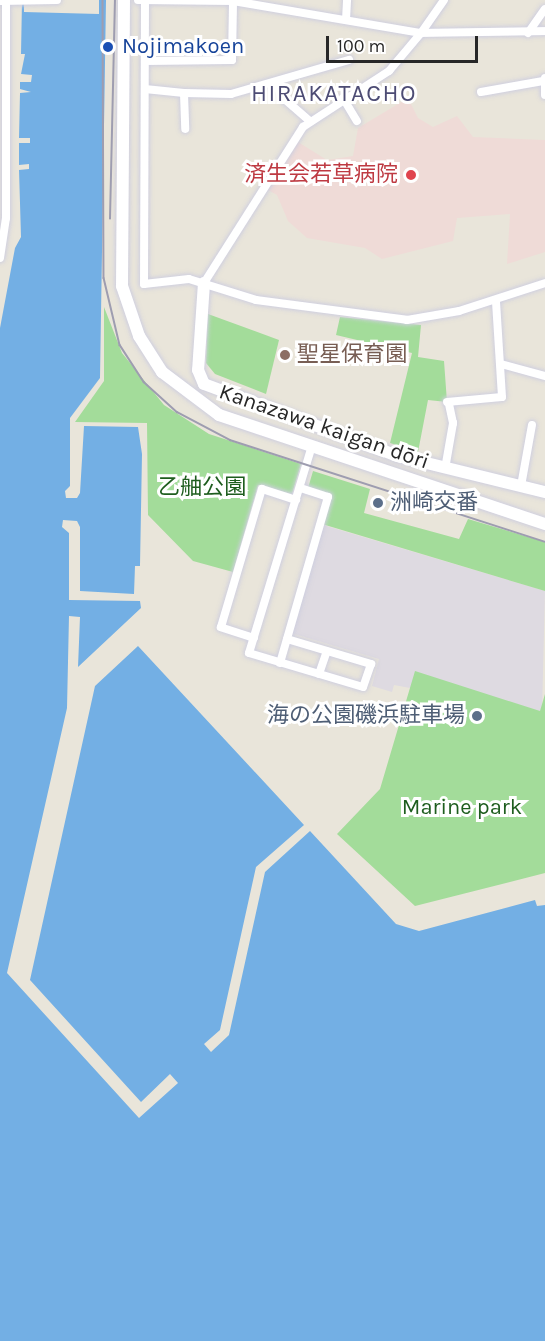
<!DOCTYPE html>
<html>
<head>
<meta charset="utf-8">
<style>
  body { margin:0 }
  #map { position:relative; width:545px; height:1341px; overflow:hidden; background:#e9e5da; font-family:Karla,"Noto Sans JP",sans-serif }
  div>[style] { position:absolute }
  .industrial>* { inset:0; background:#dedae1 }
  .medical>* { inset:0; background:#efdbd7 }
  .green>* { inset:0; background:#a3dc9a }
  .water>* { inset:0; background:#73afe4 }
  .pier>* { inset:0; background:#e9e5da }
  .roads { filter:drop-shadow(0 0 2px #cfcfdf) drop-shadow(0 0 2px #cfcfdf) }
  .street>* { height:8px; margin:-4px; padding:0 4px; transform-origin:4px; border-radius:4px; background:#fff }
  .secondary>* { height:12px; margin:-6px; padding:0 6px; transform-origin:6px; border-radius:6px; background:#fff }
  .tram>* { height:1.5px; margin:-0.75px; padding:0 0.75px; transform-origin:0.75px; border-radius:0.75px; background:#9e9db0 }
  .dots>* { width:16px; height:16px; translate:-50% -50%; box-sizing:border-box; border:3px solid #fff; border-radius:50% }
  span { translate:-50% -50%; white-space:nowrap; text-align:center; line-height:1.15; -webkit-text-stroke:6px #fff; paint-order:stroke }
  .transit-label { font-size:22px; color:#164399 }
  .left { translate:0 -50%; text-align:left }
  .health-label { font-size:22px; color:#be3a42 }
  .right { translate:-100% -50%; text-align:right }
  .education-label { font-size:22px; color:#785e54 }
  .street-label { font-size:22px; color:#272727 }
  .park-label { font-size:22px; color:#1e5d1e }
  .service-label { font-size:22px; color:#4e5e75 }
  .neighbourhood-label { font-size:24px; color:#4d4c74; letter-spacing:1.5px }
  .scale { position:absolute; left:326px; top:36px; width:152px; height:27px; box-sizing:border-box; border:3px solid #272727; border-top:0; padding-left:8px; font-size:18px; line-height:21px; white-space:nowrap; color:#272727; -webkit-text-stroke:4px #fff; paint-order:stroke }
</style>
</head>
<body>
<div id="map">
  <div class="industrial">
    <div style="clip-path:polygon(323px 525px,545px 591px,542px 712px,394px 685px,392px 692px,372px 686px,379px 659px,291px 633px)"></div>
  </div>
  <div class="medical">
    <div style="clip-path:polygon(408px 98px,418px 118px,433px 127px,457px 116px,473px 137px,545px 140px,545px 252px,507px 264px,510px 214px,457px 218px,453px 241px,382px 259px,365px 248px,307px 238px,288px 221px,277px 195px,268px 190px,298px 142px,327px 160px,353px 156px,358px 128px)"></div>
  </div>
  <div class="green">
    <div style="clip-path:polygon(104px 307px,122px 353px,164px 405px,209px 434px,301px 464px,292px 494px,258px 485px,233px 572px,193px 561px,148px 515px,147px 423px,75px 422px,104px 381px)"></div>
    <div style="clip-path:polygon(208px 314px,279px 340px,266px 394px,215px 374px,206px 363px)"></div>
    <div style="clip-path:polygon(340px 317px,421px 325px,418px 357px,444px 361px,447px 402px,428px 400px,418px 452px,390px 443px,412px 353px,336px 335px)"></div>
    <div style="clip-path:polygon(313px 471px,370px 489px,364px 513px,459px 539px,468px 519px,545px 542px,545px 591px,322px 524px,330px 495px,308px 488px)"></div>
    <div style="clip-path:polygon(415px 671px,540px 711px,545px 694px,545px 873px,415px 906px,337px 834px,380px 789px)"></div>
  </div>
  <div class="water">
    <div style="clip-path:polygon(22px 0,106px 0,100px 378px,70px 418px,70px 486px,65px 491px,66px 498px,77px 498px,80px 493px,84px 426px,138px 427px,142px 454px,140px 566px,135px 566px,134px 594px,80px 591px,80px 527px,77px 521px,63px 520px,62px 527px,69px 533px,69px 600px,140px 601px,141px 608px,78px 667px,80px 617px,69px 616px,67px 708px,7px 973px,139px 1118px,178px 1083px,170px 1074px,141px 1102px,30px 980px,95px 686px,138px 646px,304px 825px,256px 867px,220px 1030px,204px 1044px,211px 1052px,229px 1035px,265px 872px,310px 831px,396px 924px,419px 931px,535px 900px,537px 906px,545px 905px,545px 1341px,0 1341px,0 328px,15px 248px,21px 237px,19px 170px,29px 169px,29px 164px,19px 165px,19px 143px,30px 143px,30px 138px,19px 138px,20px 93px,31px 92px,20px 89px,20px 82px,31px 82px,32px 75px,21px 74px,25px 54px,21px 54px)"></div>
  </div>
  <div class="pier">
    <div style="clip-path:polygon(24px 0,99px 0,99px 14px,24px 12px)"></div>
  </div>
  <div class="roads">
    <div class="street">
      <div style="left:138px;top:0;width:95px;rotate:0.6deg"></div>
      <div style="left:233px;top:1px;width:191px;rotate:9.7deg"></div>
      <div style="left:421px;top:33px;width:40px;rotate:-55.1deg"></div>
      <div style="left:145px;top:0;width:284px;rotate:90.2deg"></div>
      <div style="left:144px;top:284px;width:45px;rotate:-6.3deg"></div>
      <div style="left:189px;top:279px;width:70px;rotate:17.4deg"></div>
      <div style="left:256px;top:300px;width:152px;rotate:7.5deg"></div>
      <div style="left:407px;top:320px;width:53px;rotate:-9.8deg"></div>
      <div style="left:459px;top:311px;width:90px;rotate:-18deg"></div>
      <div style="left:0;top:1px;width:57px;rotate:-1deg"></div>
      <div style="left:346px;top:20px;width:20px;rotate:-87deg"></div>
      <div style="left:528px;top:33px;width:29px;rotate:-55deg"></div>
      <div style="left:145px;top:61px;width:87px;rotate:-0.7deg"></div>
      <div style="left:232px;top:60px;width:60px;rotate:-89deg"></div>
      <div style="left:545px;top:78px;width:17px;rotate:90deg"></div>
      <div style="left:276px;top:82px;width:15px;rotate:70deg"></div>
      <div style="left:281px;top:96px;width:38px;rotate:41deg"></div>
      <div style="left:145px;top:89px;width:39px;rotate:6deg"></div>
      <div style="left:184px;top:93px;width:36px;rotate:88deg"></div>
      <div style="left:481px;top:92px;width:63px;rotate:-10.1deg"></div>
      <div style="left:184px;top:93px;width:47px;rotate:1.2deg"></div>
      <div style="left:231px;top:94px;width:123px;rotate:-16.1deg"></div>
      <div style="left:343px;top:98px;width:27px;rotate:59deg"></div>
      <div style="left:0;top:258px;width:40px;rotate:-81.5deg"></div>
      <div style="left:6px;top:218px;width:218px;rotate:-90deg"></div>
      <div style="left:204px;top:283px;width:185px;rotate:-57.6deg"></div>
      <div style="left:303px;top:127px;width:103px;rotate:-33.1deg"></div>
      <div style="left:389px;top:71px;width:50px;rotate:-49.9deg"></div>
      <div style="left:421px;top:33px;width:124px;rotate:-0.9deg"></div>
      <div style="left:501px;top:364px;width:46px;rotate:15.3deg"></div>
      <div style="left:447px;top:402px;width:55px;rotate:-5.2deg"></div>
      <div style="left:502px;top:397px;width:96px;rotate:-93.6deg"></div>
      <div style="left:445px;top:469px;width:47px;rotate:-80.1deg"></div>
      <div style="left:453px;top:423px;width:19px;rotate:-102deg"></div>
      <div style="left:521px;top:486px;width:62px;rotate:-79.8deg"></div>
      <div style="left:254px;top:638px;width:35px;rotate:-162deg"></div>
      <div style="left:221px;top:627px;width:144px;rotate:-73.5deg"></div>
      <div style="left:262px;top:489px;width:36px;rotate:18deg"></div>
      <div style="left:287px;top:639px;width:88px;rotate:16.6deg"></div>
      <div style="left:371px;top:664px;width:24px;rotate:109deg"></div>
      <div style="left:363px;top:687px;width:119px;rotate:-163.4deg"></div>
      <div style="left:249px;top:653px;width:216px;rotate:-73.1deg"></div>
      <div style="left:280px;top:663px;width:173px;rotate:-73.9deg"></div>
      <div style="left:328px;top:497px;width:29px;rotate:-162deg"></div>
      <div style="left:319px;top:674px;width:24px;rotate:-71deg"></div>
    </div>
    <div class="secondary">
      <div style="left:124px;top:0;width:286px;rotate:90.4deg"></div>
      <div style="left:122px;top:286px;width:53px;rotate:71.2deg"></div>
      <div style="left:139px;top:336px;width:43px;rotate:57.4deg"></div>
      <div style="left:162px;top:372px;width:71px;rotate:37deg"></div>
      <div style="left:219px;top:415px;width:344px;rotate:18.5deg"></div>
      <div style="left:204px;top:283px;width:87px;rotate:93.9deg"></div>
      <div style="left:198px;top:370px;width:15px;rotate:67deg"></div>
      <div style="left:204px;top:384px;width:207px;rotate:20.4deg"></div>
      <div style="left:398px;top:456px;width:151px;rotate:13.8deg"></div>
    </div>
  </div>
  <div class="tram">
    <div style="left:103px;top:0;width:278px;rotate:89.8deg"></div>
    <div style="left:104px;top:278px;width:69px;rotate:76.6deg"></div>
    <div style="left:120px;top:345px;width:44px;rotate:57deg"></div>
    <div style="left:144px;top:382px;width:45px;rotate:42.3deg"></div>
    <div style="left:177px;top:412px;width:60px;rotate:27.8deg"></div>
    <div style="left:230px;top:440px;width:331px;rotate:17.9deg"></div>
    <div style="left:110px;top:219px;width:219px;rotate:-88.7deg"></div>
  </div>
  <div class="dots">
    <div style="left:108px;top:47px;background:#1a4fb4"></div>
    <div style="left:411px;top:175px;background:#e0444e"></div>
    <div style="left:285px;top:355px;background:#8d6e63"></div>
    <div style="left:378px;top:503px;background:#5c6f8a"></div>
    <div style="left:477px;top:716px;background:#5c6f8a"></div>
  </div>
  <div class="transit-label">
    <span class="left" style="left:122px;top:47px">Nojimakoen</span>
  </div>
  <div class="health-label">
    <span class="right" style="left:398px;top:175px">済生会若草病院</span>
  </div>
  <div class="education-label">
    <span class="left" style="left:297px;top:355px">聖星保育園</span>
  </div>
  <div class="street-label">
    <span style="left:324px;top:427px;rotate:19deg">Kanazawa kaigan dōri</span>
  </div>
  <div class="park-label">
    <span style="left:202px;top:488px">乙舳公園</span>
    <span style="left:462px;top:808px">Marine park</span>
  </div>
  <div class="service-label">
    <span class="left" style="left:390px;top:503px">洲崎交番</span>
    <span class="right" style="left:465px;top:716px">海の公園磯浜駐車場</span>
  </div>
  <div class="neighbourhood-label">
    <span style="left:334px;top:94px">HIRAKATACHO</span>
  </div>
  <div class="scale">100 m</div>
</div>
</body>
</html>
